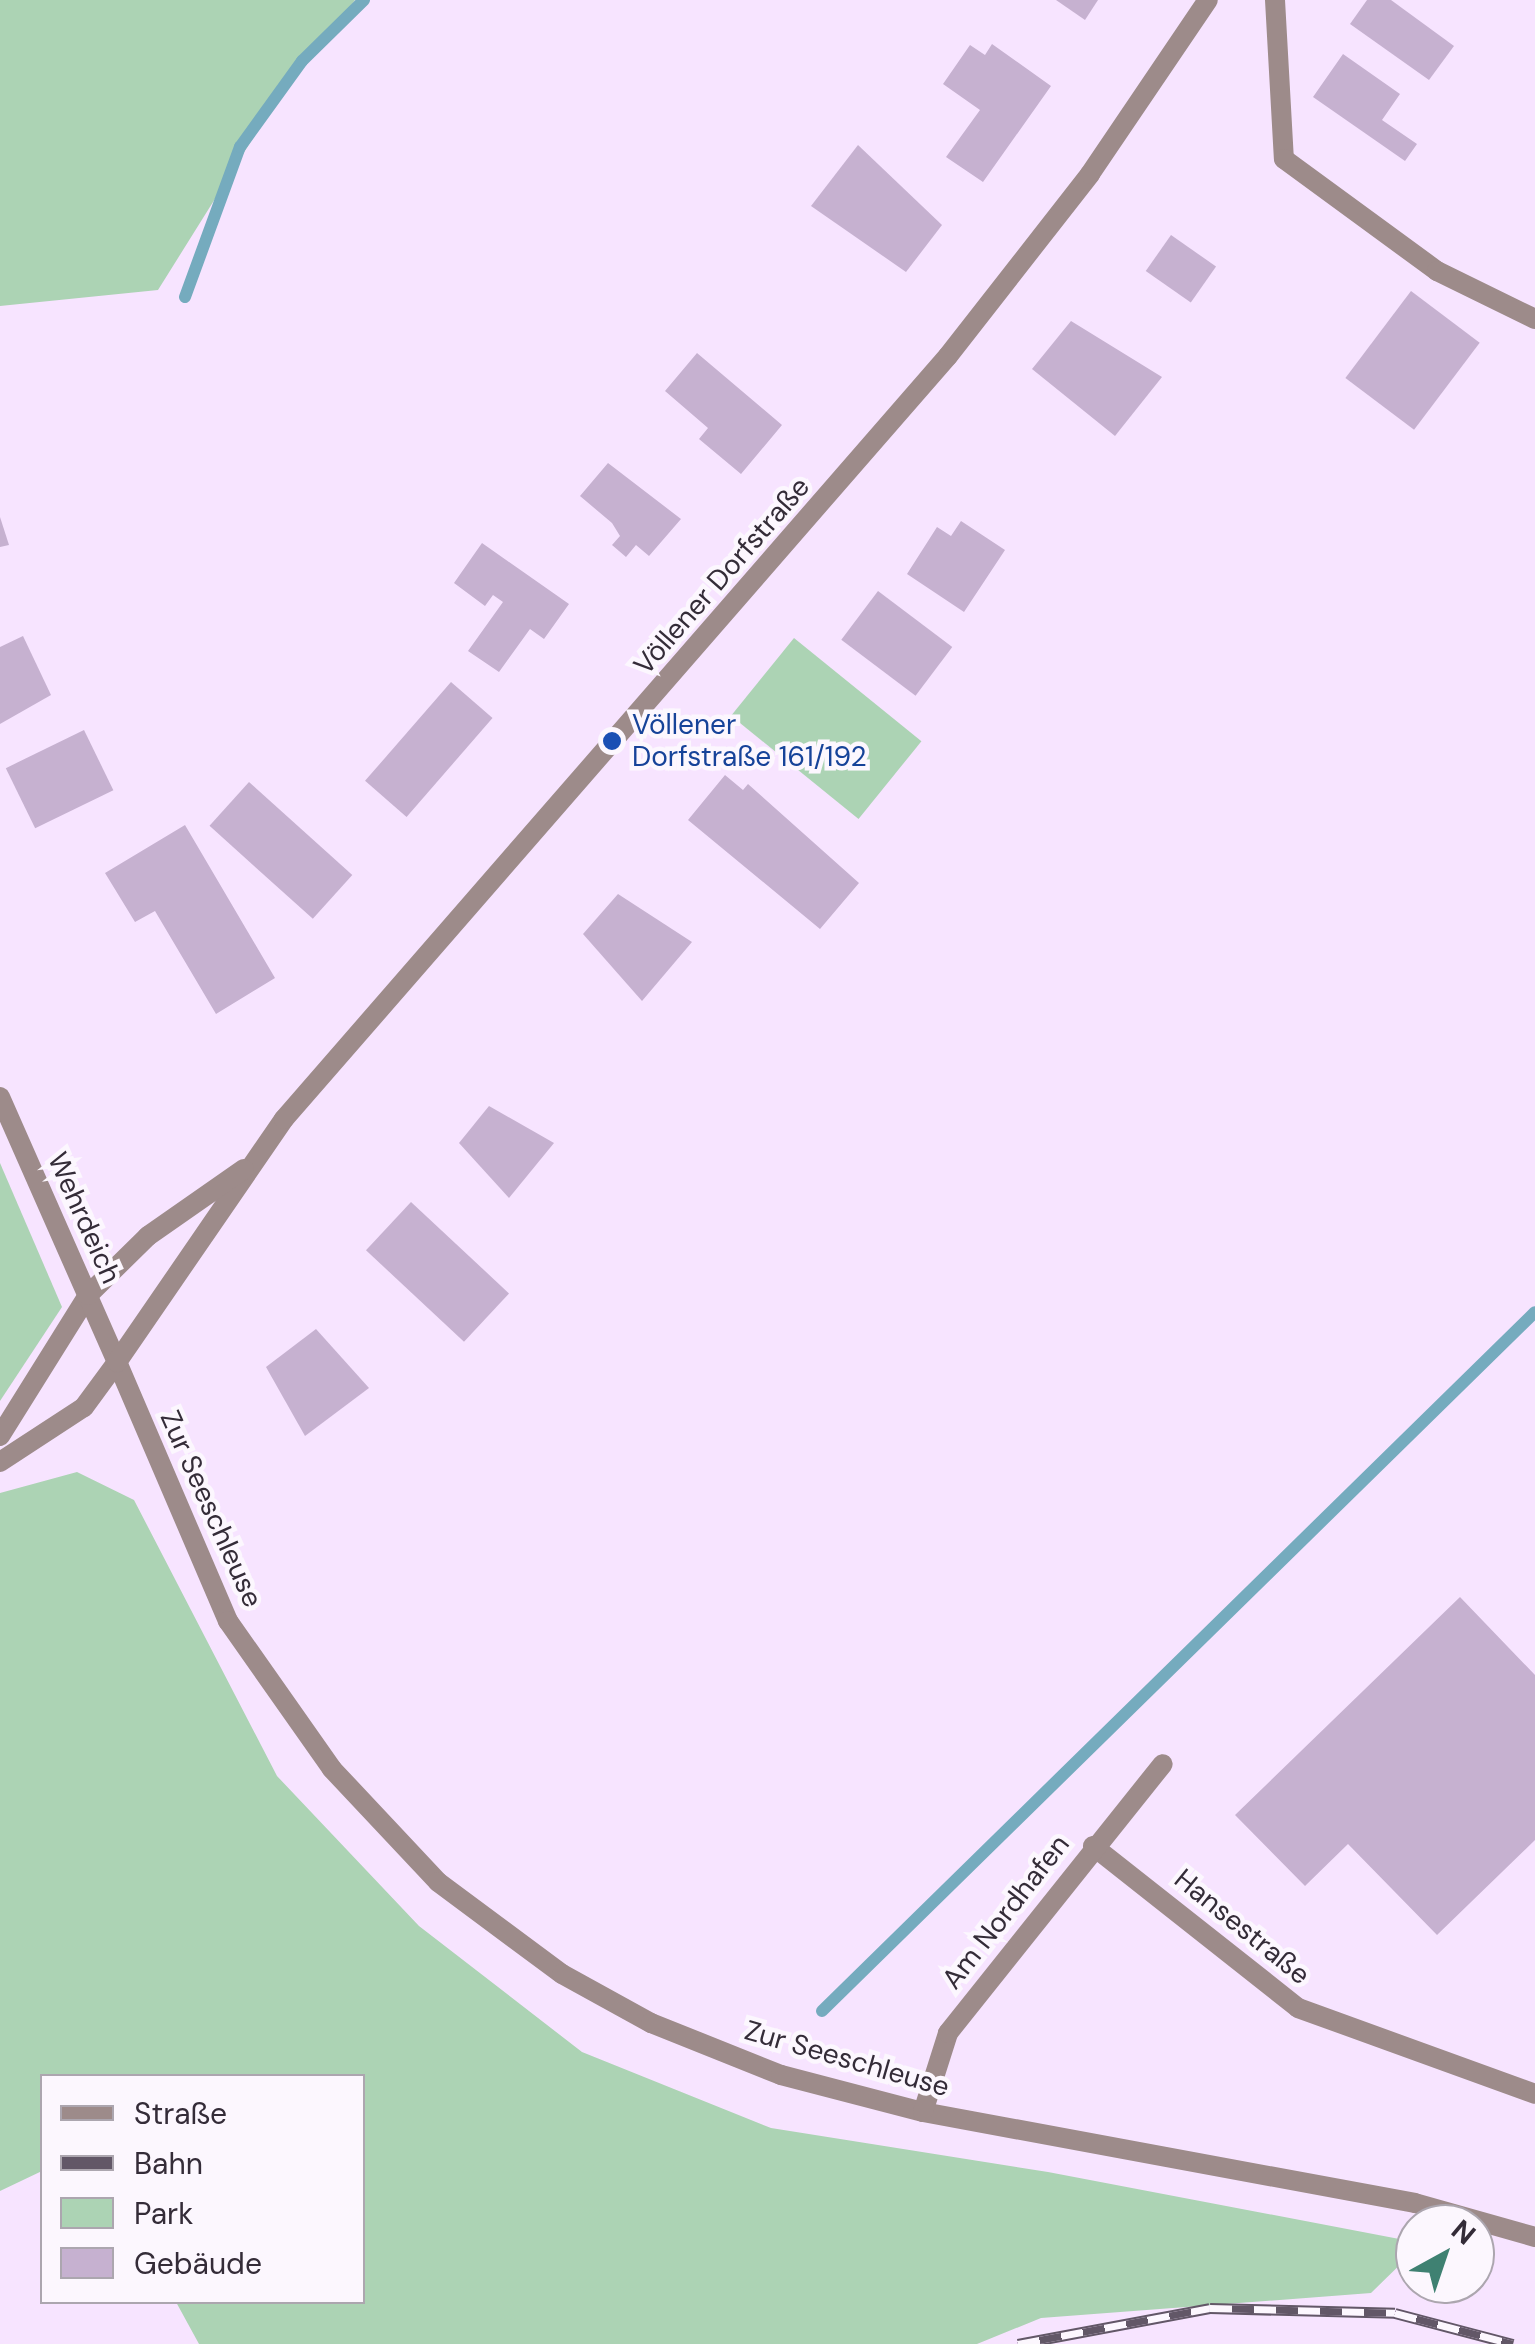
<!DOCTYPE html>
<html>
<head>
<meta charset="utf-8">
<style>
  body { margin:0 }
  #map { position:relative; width:1535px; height:2344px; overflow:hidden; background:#f7e4ff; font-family:"DM Sans",sans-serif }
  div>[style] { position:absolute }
  .green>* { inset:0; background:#acd3b4; transform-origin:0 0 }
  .stream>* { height:12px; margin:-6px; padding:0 6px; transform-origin:6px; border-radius:6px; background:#75abbe }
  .building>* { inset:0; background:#c6b1d0; transform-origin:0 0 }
  .service>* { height:20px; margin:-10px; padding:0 10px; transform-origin:10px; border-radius:10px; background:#9d8b8a }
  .minor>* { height:20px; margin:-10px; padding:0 10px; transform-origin:10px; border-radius:10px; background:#9d8b8a }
  .tertiary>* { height:20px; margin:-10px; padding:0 10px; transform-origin:10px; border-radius:10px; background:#9d8b8a }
  .rail>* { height:11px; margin-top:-5.5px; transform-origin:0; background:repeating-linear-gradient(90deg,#fcf7fe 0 22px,#625767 0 44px); box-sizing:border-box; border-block:2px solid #625767 }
  .dots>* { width:28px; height:28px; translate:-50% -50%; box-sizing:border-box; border:5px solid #fcf7fe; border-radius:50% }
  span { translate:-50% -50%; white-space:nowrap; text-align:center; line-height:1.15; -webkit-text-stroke:9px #fcf7fe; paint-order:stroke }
  .street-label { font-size:28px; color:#342c38 }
  .transit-label { font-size:28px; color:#164399 }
  .left { translate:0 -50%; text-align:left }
  .legend { position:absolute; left:40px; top:2074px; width:325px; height:230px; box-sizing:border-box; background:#fcf7fe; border:2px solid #aca6af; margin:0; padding:12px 18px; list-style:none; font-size:30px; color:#342c38 }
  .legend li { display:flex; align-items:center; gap:20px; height:50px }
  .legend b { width:50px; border:2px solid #aca6af }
  .north { position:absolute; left:1395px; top:2204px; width:100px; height:100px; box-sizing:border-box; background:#fcf7fe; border:2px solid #aca6af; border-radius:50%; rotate:40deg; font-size:28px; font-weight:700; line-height:40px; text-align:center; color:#342c38 }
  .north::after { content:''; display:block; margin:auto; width:35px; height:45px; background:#3f8172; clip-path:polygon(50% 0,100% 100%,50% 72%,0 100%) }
</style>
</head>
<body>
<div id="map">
  <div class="green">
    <div style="clip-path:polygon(0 0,355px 0,275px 103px,158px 290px,0 306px)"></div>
    <div style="left:794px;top:638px;width:164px;height:100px;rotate:39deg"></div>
    <div style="clip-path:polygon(0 1163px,62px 1307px,0 1401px)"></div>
    <div style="clip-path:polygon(77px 1472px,134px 1500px,277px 1776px,419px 1926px,582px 2052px,771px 2128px,1048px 2172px,1415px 2242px,1415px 2250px,1371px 2293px,1041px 2318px,977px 2344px,199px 2344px,176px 2302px,362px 2302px,362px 2076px,42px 2076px,42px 2171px,0 2191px,0 1493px)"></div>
  </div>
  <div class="stream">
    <div style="left:185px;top:297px;width:160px;rotate:-69.9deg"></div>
    <div style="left:240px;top:147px;width:106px;rotate:-54.2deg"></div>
    <div style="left:302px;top:61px;width:87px;rotate:-44.5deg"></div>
    <div style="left:822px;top:2011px;width:998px;rotate:-44.43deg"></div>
  </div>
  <div class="building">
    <div style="clip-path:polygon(1056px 0,1098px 0,1085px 20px)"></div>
    <div style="clip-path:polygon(1367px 0,1391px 0,1454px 46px,1429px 80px,1350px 24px)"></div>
    <div style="clip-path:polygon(992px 44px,1051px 86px,983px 182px,946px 157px,980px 110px,943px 84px,970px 45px,985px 55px)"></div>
    <div style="clip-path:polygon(1343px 54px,1400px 94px,1382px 120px,1417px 144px,1405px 161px,1313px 97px)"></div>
    <div style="clip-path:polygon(858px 145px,942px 225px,906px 272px,811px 206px)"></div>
    <div style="left:1171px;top:235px;width:55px;height:44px;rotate:35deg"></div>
    <div style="left:1411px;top:291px;width:86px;height:109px;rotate:37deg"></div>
    <div style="clip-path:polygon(1071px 321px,1162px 377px,1115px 436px,1032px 369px)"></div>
    <div style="clip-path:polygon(697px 353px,782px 425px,741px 474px,699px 439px,708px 428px,665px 391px)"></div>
    <div style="clip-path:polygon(608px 463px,681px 519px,649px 556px,636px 545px,626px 557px,612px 545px,620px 536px,612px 523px,580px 496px)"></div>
    <div style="clip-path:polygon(0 517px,9px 545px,0 547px)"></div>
    <div style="clip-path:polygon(961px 521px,1005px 550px,964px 612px,907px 574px,937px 527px,951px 536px)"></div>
    <div style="clip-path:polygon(482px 543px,569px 604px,544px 639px,530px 629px,499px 672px,468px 651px,503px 602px,493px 595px,485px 606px,454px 583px)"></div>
    <div style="left:878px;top:591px;width:93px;height:61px;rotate:37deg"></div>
    <div style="clip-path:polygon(23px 636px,51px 695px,0 724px,0 647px)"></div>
    <div style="left:451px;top:682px;width:55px;height:131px;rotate:41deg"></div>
    <div style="left:84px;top:730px;width:67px;height:87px;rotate:64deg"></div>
    <div style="clip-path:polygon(725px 775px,743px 790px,748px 784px,859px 883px,820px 929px,688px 820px)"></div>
    <div style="left:249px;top:782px;width:139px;height:59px;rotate:42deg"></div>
    <div style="clip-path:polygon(185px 825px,275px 978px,216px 1014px,155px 911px,135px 922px,105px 873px)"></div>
    <div style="clip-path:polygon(618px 894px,692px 942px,642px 1001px,583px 934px)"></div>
    <div style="clip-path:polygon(489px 1106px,554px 1143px,509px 1198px,459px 1143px)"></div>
    <div style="left:411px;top:1202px;width:134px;height:66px;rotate:43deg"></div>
    <div style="clip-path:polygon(316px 1329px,369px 1388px,305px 1436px,266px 1367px)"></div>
    <div style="clip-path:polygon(1460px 1597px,1535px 1675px,1535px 1840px,1437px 1935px,1348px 1844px,1305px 1886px,1235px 1815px)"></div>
  </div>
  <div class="service">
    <div style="left:1275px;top:0;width:159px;rotate:86.8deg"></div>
    <div style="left:1284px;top:159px;width:190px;rotate:36.2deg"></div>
    <div style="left:1437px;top:271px;width:109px;rotate:26.1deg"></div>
  </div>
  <div class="minor">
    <div style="left:117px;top:1362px;width:282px;rotate:66.8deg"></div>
    <div style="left:228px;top:1621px;width:181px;rotate:54.9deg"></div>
    <div style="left:332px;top:1769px;width:155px;rotate:46.8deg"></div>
    <div style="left:438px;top:1882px;width:154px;rotate:36.6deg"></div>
    <div style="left:562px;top:1974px;width:102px;rotate:28.8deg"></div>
    <div style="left:651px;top:2023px;width:140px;rotate:21.8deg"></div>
    <div style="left:781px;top:2075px;width:147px;rotate:14.6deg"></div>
    <div style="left:923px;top:2112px;width:500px;rotate:10.48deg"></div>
    <div style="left:1415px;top:2203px;width:125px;rotate:15.8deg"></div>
    <div style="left:0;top:1436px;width:166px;rotate:-58deg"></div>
    <div style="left:0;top:1462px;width:100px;rotate:-33.2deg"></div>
    <div style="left:84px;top:1407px;width:56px;rotate:-53.7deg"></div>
    <div style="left:1093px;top:1846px;width:261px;rotate:38.3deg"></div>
    <div style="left:1298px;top:2008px;width:252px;rotate:19.9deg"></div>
    <div style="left:923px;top:2112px;width:83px;rotate:-72.4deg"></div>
    <div style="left:948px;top:2033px;width:344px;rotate:-51.4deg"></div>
  </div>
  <div class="tertiary">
    <div style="left:0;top:1097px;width:290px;rotate:66.2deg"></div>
    <div style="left:117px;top:1362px;width:295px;rotate:-55.5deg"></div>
    <div style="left:284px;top:1119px;width:1011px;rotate:-48.97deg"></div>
    <div style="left:948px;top:356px;width:231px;rotate:-52deg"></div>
    <div style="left:1090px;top:174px;width:210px;rotate:-55.9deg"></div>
    <div style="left:88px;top:1295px;width:84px;rotate:-44.5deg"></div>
    <div style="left:148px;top:1236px;width:117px;rotate:-34.9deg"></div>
  </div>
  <div class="rail">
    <div style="left:1018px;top:2344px;width:195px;rotate:-10.6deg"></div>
    <div style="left:1210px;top:2308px;width:185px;rotate:1.5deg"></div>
    <div style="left:1395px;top:2313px;width:122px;rotate:14.7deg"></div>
  </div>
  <div class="dots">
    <div style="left:612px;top:741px;background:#1a4fb4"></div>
  </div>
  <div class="street-label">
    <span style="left:722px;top:576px;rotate:-49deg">Völlener Dorfstraße</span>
    <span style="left:84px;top:1218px;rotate:66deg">Wehrdeich</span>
    <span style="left:211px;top:1509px;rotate:66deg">Zur Seeschleuse</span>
    <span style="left:1006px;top:1912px;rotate:-52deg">Am Nordhafen</span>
    <span style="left:1242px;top:1927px;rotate:39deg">Hansestraße</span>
    <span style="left:847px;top:2059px;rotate:16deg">Zur Seeschleuse</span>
  </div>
  <div class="transit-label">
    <span class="left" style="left:632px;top:741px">Völlener<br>Dorfstraße 161/192</span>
  </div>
  <ul class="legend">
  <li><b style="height:12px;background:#9d8b8a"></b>Straße</li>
  <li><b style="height:12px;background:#625767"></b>Bahn</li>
  <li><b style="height:28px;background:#acd3b4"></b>Park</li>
  <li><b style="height:28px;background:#c6b1d0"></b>Gebäude</li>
  </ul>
  <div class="north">N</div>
</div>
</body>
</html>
